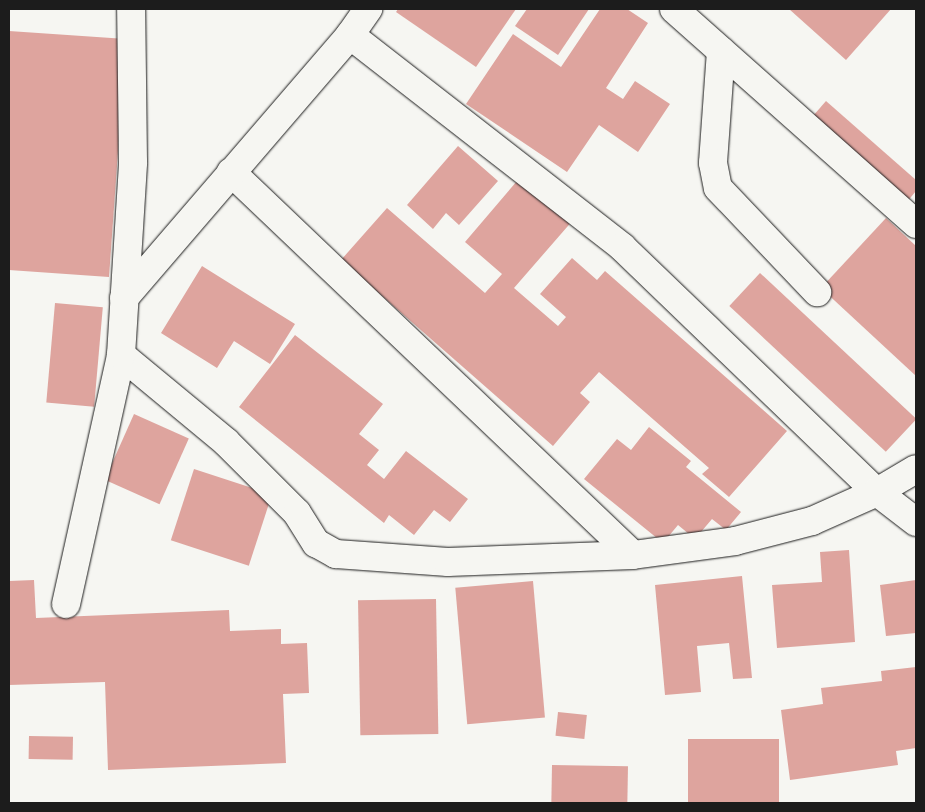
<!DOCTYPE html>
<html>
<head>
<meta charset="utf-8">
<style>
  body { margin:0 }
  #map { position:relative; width:925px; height:812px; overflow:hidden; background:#f6f6f2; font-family:Mali,sans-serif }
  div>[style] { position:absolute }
  .building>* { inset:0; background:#dea49e; transform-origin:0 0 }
  .roads { filter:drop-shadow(0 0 1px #1c1c1c) drop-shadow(0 0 1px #1c1c1c) }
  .minor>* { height:28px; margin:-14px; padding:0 14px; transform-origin:14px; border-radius:14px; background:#f6f6f2 }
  span { translate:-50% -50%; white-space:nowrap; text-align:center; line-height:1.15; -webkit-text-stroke:4px #f6f6f2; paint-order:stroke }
  .frame { position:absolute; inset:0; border:10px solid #1c1c1c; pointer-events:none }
</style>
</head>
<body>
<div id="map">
  <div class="building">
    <div style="clip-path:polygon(398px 9px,516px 9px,476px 67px,396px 12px)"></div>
    <div style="clip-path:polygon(527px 9px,589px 9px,558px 55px,515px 26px)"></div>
    <div style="clip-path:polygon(600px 9px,627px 9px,648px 23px,606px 88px,623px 99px,635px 81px,670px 104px,638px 152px,599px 125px,567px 172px,466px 104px,513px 34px,561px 67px)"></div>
    <div style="clip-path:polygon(789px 9px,891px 9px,846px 60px)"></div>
    <div style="clip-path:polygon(9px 31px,126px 39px,109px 277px,9px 270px)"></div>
    <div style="clip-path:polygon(826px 101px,916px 180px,916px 191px,901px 209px,806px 124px)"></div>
    <div style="clip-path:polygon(458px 146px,498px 181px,459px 225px,446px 213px,433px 229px,407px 205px)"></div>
    <div style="clip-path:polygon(523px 174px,574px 219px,514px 288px,558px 326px,566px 317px,540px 294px,572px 258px,597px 280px,605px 271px,787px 431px,729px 497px,702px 474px,709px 468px,599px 372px,580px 393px,590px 402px,553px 446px,341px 260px,387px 208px,485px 293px,502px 274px,465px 242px)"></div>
    <div style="clip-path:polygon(886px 218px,916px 246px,916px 376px,821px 288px)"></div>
    <div style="clip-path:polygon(202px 266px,295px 324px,270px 364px,234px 341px,217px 368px,161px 333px)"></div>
    <div style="left:760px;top:273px;width:214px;height:45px;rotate:43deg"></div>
    <div style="left:55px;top:303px;width:48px;height:100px;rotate:5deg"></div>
    <div style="clip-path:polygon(295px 335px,383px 404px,359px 434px,379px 450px,367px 465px,384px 479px,406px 451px,468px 499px,450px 522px,434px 510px,414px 535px,389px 515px,384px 523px,239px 407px)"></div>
    <div style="left:134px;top:414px;width:60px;height:72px;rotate:24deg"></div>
    <div style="clip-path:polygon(649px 427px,691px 461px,686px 467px,741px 512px,726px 530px,712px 519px,695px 539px,678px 525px,663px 543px,584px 479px,617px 439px,631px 450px)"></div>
    <div style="left:194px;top:469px;width:82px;height:75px;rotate:18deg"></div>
    <div style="clip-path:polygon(849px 550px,855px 642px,777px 648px,772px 585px,822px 582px,820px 552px)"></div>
    <div style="clip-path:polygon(742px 576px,752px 678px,733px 679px,729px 643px,697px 646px,701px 692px,665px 695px,655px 585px)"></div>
    <div style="clip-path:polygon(34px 580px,36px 618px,229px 610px,230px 631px,281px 629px,281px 644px,307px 643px,309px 693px,283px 694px,286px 763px,108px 770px,105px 682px,9px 685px,9px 581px)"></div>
    <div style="clip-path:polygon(916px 580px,916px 633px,886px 636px,880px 585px)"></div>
    <div style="left:533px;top:581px;width:137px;height:78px;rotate:85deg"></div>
    <div style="left:436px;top:599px;width:135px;height:78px;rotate:89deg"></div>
    <div style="clip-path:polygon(916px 667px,916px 748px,896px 751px,898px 765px,790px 780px,781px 710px,823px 704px,821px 688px,882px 681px,881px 671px)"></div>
    <div style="left:558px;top:712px;width:29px;height:24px;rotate:6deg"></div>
    <div style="left:29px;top:736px;width:44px;height:23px;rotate:1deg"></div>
    <div style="left:688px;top:739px;width:91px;height:64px"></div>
    <div style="left:552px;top:765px;width:76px;height:38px;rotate:1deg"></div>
  </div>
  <div class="roads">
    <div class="minor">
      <div style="left:674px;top:9px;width:324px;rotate:41.6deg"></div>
      <div style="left:350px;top:35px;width:345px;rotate:37.9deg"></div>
      <div style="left:622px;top:247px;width:354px;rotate:43.9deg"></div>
      <div style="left:877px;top:492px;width:49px;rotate:37.6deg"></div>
      <div style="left:721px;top:51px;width:112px;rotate:94.1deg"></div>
      <div style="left:713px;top:163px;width:25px;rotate:79deg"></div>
      <div style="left:718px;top:188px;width:144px;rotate:46.4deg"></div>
      <div style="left:231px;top:172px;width:555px;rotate:43.61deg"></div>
      <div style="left:124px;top:298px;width:347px;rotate:-49.3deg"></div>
      <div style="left:350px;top:35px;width:32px;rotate:-55deg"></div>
      <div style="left:121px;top:355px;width:136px;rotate:39.6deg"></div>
      <div style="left:226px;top:442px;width:100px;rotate:45deg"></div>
      <div style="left:297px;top:513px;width:36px;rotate:58deg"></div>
      <div style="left:316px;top:543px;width:23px;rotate:29deg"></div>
      <div style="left:336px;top:554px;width:112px;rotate:4.1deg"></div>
      <div style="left:448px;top:562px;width:185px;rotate:-2.2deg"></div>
      <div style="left:633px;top:555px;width:103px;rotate:-7.8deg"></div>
      <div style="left:735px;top:541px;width:80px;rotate:-14.6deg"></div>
      <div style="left:812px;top:521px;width:71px;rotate:-24deg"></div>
      <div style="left:877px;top:492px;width:45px;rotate:-30.5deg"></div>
      <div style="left:66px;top:604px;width:255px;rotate:-77.5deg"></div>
      <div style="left:121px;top:355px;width:193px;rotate:-86.4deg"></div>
      <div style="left:133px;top:162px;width:153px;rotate:-90.7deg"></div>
    </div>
  </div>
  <div class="frame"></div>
</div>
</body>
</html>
